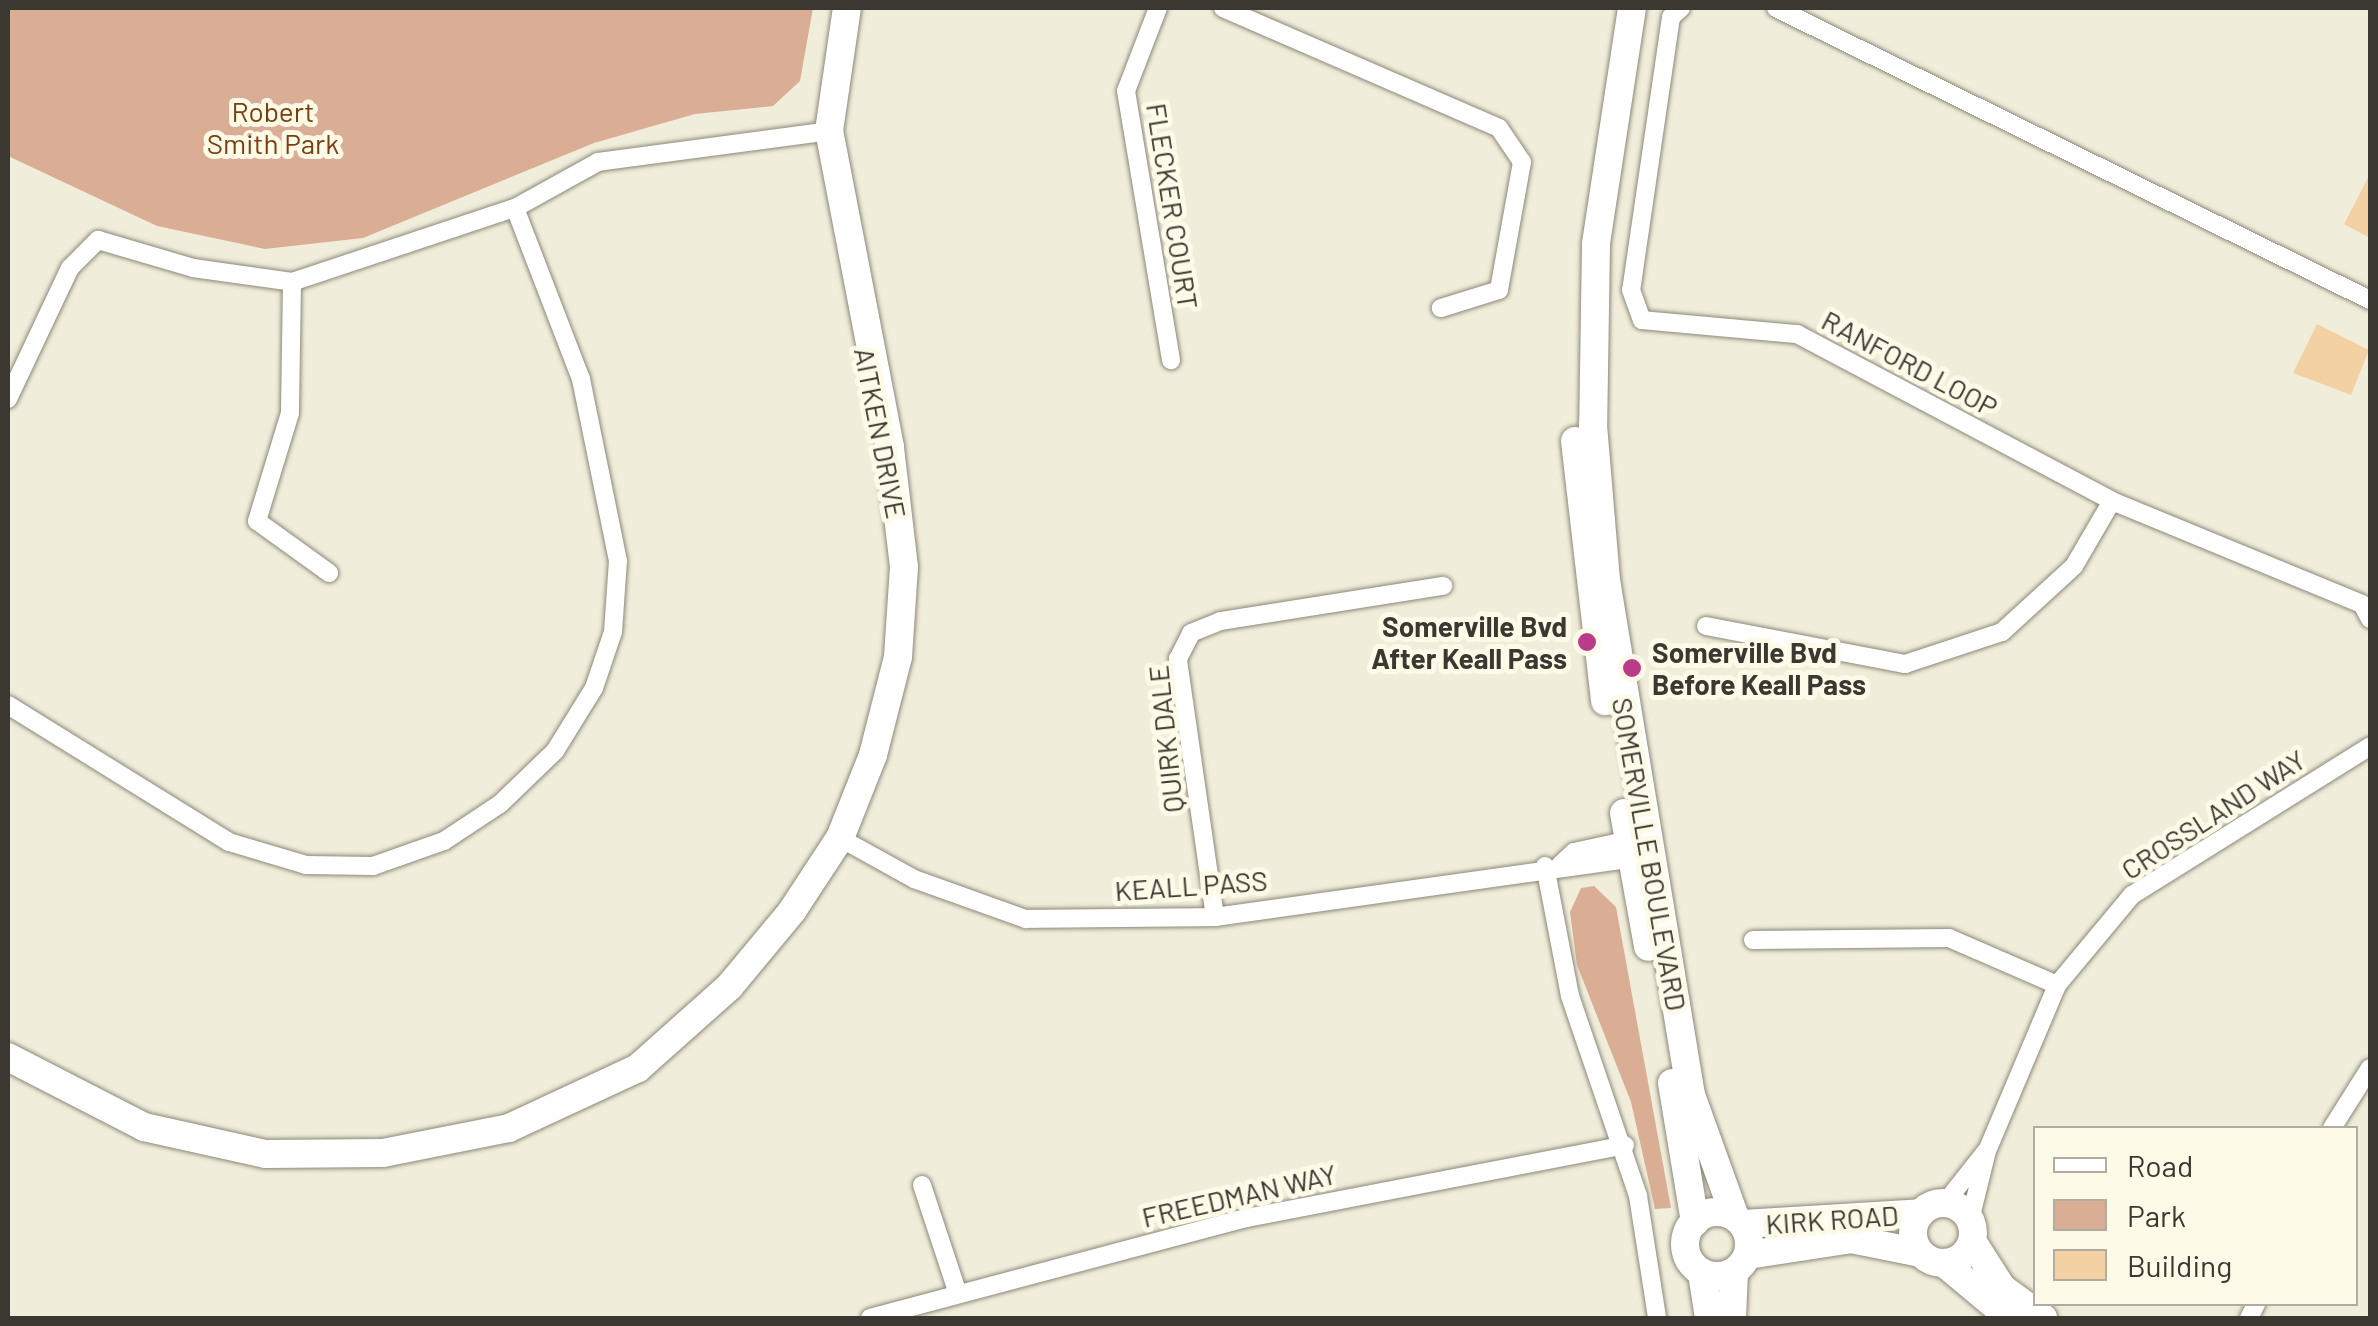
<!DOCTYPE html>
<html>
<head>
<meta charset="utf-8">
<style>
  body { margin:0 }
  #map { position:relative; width:2378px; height:1326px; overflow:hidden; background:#f1eddb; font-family:Barlow,sans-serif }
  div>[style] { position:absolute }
  .green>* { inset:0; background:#daae94 }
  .building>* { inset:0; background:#f4d1a2 }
  .roads { filter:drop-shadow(0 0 2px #8c8878) drop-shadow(0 0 2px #8c8878) }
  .street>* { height:18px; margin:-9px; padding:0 9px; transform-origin:9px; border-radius:9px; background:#fff }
  .secondary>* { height:28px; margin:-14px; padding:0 14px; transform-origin:14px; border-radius:14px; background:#fff }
  .secondary>.ring { margin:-14px; padding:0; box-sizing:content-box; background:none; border:28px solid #fff; border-radius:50% }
  .dots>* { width:28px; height:28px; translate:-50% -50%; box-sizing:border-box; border:5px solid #fefae8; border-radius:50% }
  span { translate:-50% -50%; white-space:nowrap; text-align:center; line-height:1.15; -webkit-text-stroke:10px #fefae8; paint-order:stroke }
  .park-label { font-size:28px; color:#7a3d0c }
  .street-label { font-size:28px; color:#3a3831 }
  .poi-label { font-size:28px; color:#3a3831; font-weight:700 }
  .right { translate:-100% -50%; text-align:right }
  .left { translate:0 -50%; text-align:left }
  .frame { position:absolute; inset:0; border:10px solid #3a3831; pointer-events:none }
  .legend { position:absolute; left:2033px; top:1126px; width:325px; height:180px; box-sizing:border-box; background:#fefae8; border:2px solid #b0ac9f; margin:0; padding:12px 18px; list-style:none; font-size:30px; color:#3a3831 }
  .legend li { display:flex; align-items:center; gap:20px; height:50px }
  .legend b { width:50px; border:2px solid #b0ac9f }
</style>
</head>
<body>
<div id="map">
  <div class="green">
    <div style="clip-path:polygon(8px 8px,813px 8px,800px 81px,773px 106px,695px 114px,594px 143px,363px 238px,265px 249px,157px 226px,8px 156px)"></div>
    <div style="clip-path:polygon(1594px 886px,1616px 907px,1671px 1208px,1655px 1209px,1631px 1102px,1577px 965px,1570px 912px,1581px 888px)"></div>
  </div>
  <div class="building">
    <div style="clip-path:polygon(2370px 174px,2370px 238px,2344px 224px)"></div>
    <div style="clip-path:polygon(2317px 324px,2369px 350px,2351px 395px,2293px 373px)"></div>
  </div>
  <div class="roads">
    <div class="street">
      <div style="left:1158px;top:8px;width:89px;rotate:111.1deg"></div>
      <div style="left:1126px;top:91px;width:273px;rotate:80.5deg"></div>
      <div style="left:1223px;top:8px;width:301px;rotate:23.5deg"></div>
      <div style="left:1499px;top:128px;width:41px;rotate:55.9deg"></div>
      <div style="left:1522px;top:162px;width:130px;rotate:100.2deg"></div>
      <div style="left:1499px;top:290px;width:61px;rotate:162.8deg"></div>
      <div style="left:1681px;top:8px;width:13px;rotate:138deg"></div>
      <div style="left:1671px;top:17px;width:276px;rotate:98.3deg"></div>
      <div style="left:1631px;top:290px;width:32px;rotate:70deg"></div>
      <div style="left:1642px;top:320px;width:156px;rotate:5.2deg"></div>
      <div style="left:1797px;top:334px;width:357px;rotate:27.9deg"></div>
      <div style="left:2112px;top:501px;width:270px;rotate:22.4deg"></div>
      <div style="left:2362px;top:604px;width:17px;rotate:62deg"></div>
      <div style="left:1776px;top:8px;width:662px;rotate:26.18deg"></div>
      <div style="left:292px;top:282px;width:131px;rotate:90.9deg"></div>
      <div style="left:290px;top:413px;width:113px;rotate:107deg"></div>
      <div style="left:257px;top:521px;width:89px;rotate:35.8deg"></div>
      <div style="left:8px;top:399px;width:145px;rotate:-64.7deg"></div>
      <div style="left:70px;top:268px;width:40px;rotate:-45deg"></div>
      <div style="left:98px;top:240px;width:99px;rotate:16.4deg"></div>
      <div style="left:193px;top:268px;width:100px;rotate:8deg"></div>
      <div style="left:292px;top:282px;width:235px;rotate:-18.4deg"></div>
      <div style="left:515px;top:208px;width:95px;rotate:-29deg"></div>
      <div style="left:598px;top:162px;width:233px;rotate:-7.6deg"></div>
      <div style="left:1706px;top:626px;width:203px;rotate:10.8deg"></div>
      <div style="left:1905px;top:664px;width:102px;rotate:-18.3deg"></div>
      <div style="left:2002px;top:632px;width:98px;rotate:-42.5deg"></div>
      <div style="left:2074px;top:566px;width:75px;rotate:-59.7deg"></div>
      <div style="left:8px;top:705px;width:260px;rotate:31.8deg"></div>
      <div style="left:229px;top:842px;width:80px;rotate:16.6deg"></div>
      <div style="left:306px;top:865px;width:67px;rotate:0.9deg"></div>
      <div style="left:373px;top:866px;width:75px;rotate:-19.4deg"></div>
      <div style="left:444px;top:841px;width:67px;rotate:-33.5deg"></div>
      <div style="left:500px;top:804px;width:76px;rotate:-43.9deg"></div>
      <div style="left:555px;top:751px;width:74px;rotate:-58.2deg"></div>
      <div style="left:594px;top:688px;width:59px;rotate:-71.3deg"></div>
      <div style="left:613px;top:632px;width:71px;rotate:-86deg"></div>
      <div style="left:618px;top:561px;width:186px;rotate:-101.5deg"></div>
      <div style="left:581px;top:379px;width:183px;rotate:-111.1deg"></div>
      <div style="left:840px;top:838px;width:85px;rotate:29deg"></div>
      <div style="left:914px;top:879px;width:119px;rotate:19.7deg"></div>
      <div style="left:1026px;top:919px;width:189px;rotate:-0.6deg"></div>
      <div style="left:1215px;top:917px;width:429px;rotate:-8deg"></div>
      <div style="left:1560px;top:865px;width:19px;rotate:-43deg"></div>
      <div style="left:1574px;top:852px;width:66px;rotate:-12.3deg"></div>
      <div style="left:1545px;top:866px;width:132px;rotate:79.1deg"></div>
      <div style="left:1570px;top:996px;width:211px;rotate:71.2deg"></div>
      <div style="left:1638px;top:1196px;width:123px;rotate:81.1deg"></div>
      <div style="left:1215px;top:917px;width:261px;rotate:-98.2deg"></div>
      <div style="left:1178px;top:659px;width:29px;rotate:-63deg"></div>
      <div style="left:1191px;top:633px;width:32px;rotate:-22deg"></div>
      <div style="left:1221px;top:621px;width:225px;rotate:-9deg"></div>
      <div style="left:1753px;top:940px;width:196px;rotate:-0.6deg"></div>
      <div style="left:1949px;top:938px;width:118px;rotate:23.5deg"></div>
      <div style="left:2332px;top:1128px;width:71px;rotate:-57.7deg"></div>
      <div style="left:922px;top:1185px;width:112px;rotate:71.7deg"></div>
      <div style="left:1945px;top:1203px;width:66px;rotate:-51.7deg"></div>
      <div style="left:1970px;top:1220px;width:71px;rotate:-76.2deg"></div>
      <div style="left:1987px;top:1151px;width:180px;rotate:-67.1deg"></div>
      <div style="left:2057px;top:985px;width:117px;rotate:-50.2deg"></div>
      <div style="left:2132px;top:895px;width:281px;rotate:-32deg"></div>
      <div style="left:870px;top:1318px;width:390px;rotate:-14.9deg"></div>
      <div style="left:1247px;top:1218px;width:385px;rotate:-10.9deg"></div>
      <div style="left:2249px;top:1318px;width:16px;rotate:-63deg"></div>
    </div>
    <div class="secondary">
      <div style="left:1632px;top:8px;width:239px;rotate:98.7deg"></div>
      <div style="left:1596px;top:244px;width:181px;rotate:90.9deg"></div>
      <div style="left:1593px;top:425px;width:156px;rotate:85.2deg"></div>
      <div style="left:1606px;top:580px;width:522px;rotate:80.63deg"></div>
      <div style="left:1691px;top:1095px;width:130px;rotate:70.2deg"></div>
      <div style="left:1575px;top:441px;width:262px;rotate:83.4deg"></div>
      <div style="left:1624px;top:813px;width:136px;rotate:79.8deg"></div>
      <div style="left:8px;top:1057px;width:153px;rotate:27.2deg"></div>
      <div style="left:144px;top:1127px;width:125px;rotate:12.5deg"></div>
      <div style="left:266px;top:1154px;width:117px;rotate:-0.5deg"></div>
      <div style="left:383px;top:1153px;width:128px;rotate:-11.2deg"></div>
      <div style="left:509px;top:1128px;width:142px;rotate:-24.9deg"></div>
      <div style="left:638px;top:1068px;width:122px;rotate:-41.7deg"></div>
      <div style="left:729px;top:987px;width:99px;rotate:-50.3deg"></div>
      <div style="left:792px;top:911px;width:87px;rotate:-56.7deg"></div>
      <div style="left:840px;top:838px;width:89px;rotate:-68.3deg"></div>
      <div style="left:873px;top:755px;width:101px;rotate:-75.7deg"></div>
      <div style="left:898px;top:657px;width:90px;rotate:-86.2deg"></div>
      <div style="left:904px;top:567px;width:121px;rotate:-96.7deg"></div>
      <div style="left:890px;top:447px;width:322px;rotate:-100.9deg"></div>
      <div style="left:829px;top:131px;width:124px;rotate:-81.7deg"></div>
      <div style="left:1672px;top:1083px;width:141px;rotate:80.6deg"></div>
      <div class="ring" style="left:1913px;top:1203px;width:32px;height:32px"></div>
      <div class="ring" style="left:1685px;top:1212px;width:36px;height:36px"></div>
      <div style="left:1743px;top:1224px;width:178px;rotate:-3.5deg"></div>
      <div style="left:1972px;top:1241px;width:56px;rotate:57.4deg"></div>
      <div style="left:2002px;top:1288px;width:51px;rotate:36.2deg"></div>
      <div style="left:1748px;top:1255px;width:104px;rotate:-8.8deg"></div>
      <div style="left:1851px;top:1239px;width:71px;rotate:11.3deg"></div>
      <div style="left:1944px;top:1263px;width:86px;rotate:39.8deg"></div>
      <div style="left:1702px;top:1273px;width:46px;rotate:81.2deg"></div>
      <div style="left:1732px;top:1318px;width:46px;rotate:-87.5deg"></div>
    </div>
  </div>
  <div class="dots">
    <div style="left:1587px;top:642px;background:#ba3b88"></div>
    <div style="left:1632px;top:668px;background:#ba3b88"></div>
  </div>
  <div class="park-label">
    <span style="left:273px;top:127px">Robert<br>Smith Park</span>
  </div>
  <div class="street-label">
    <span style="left:1173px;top:206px;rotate:81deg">FLECKER COURT</span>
    <span style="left:1910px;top:363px;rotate:28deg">RANFORD LOOP</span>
    <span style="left:881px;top:433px;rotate:79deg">AITKEN DRIVE</span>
    <span style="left:1165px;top:739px;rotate:-96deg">QUIRK DALE</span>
    <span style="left:2213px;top:814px;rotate:-33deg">CROSSLAND WAY</span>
    <span style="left:1650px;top:854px;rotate:80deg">SOMERVILLE BOULEVARD</span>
    <span style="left:1191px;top:885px;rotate:-4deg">KEALL PASS</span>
    <span style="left:1239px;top:1195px;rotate:-13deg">FREEDMAN WAY</span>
    <span style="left:1832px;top:1219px;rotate:-4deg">KIRK ROAD</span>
  </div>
  <div class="poi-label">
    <span class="right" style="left:1567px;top:642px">Somerville Bvd<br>After Keall Pass</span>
    <span class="left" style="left:1652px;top:668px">Somerville Bvd<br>Before Keall Pass</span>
  </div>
  <div class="frame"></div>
  <ul class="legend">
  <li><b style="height:12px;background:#fff"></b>Road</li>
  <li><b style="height:28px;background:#daae94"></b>Park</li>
  <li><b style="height:28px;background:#f4d1a2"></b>Building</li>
  </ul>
</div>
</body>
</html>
